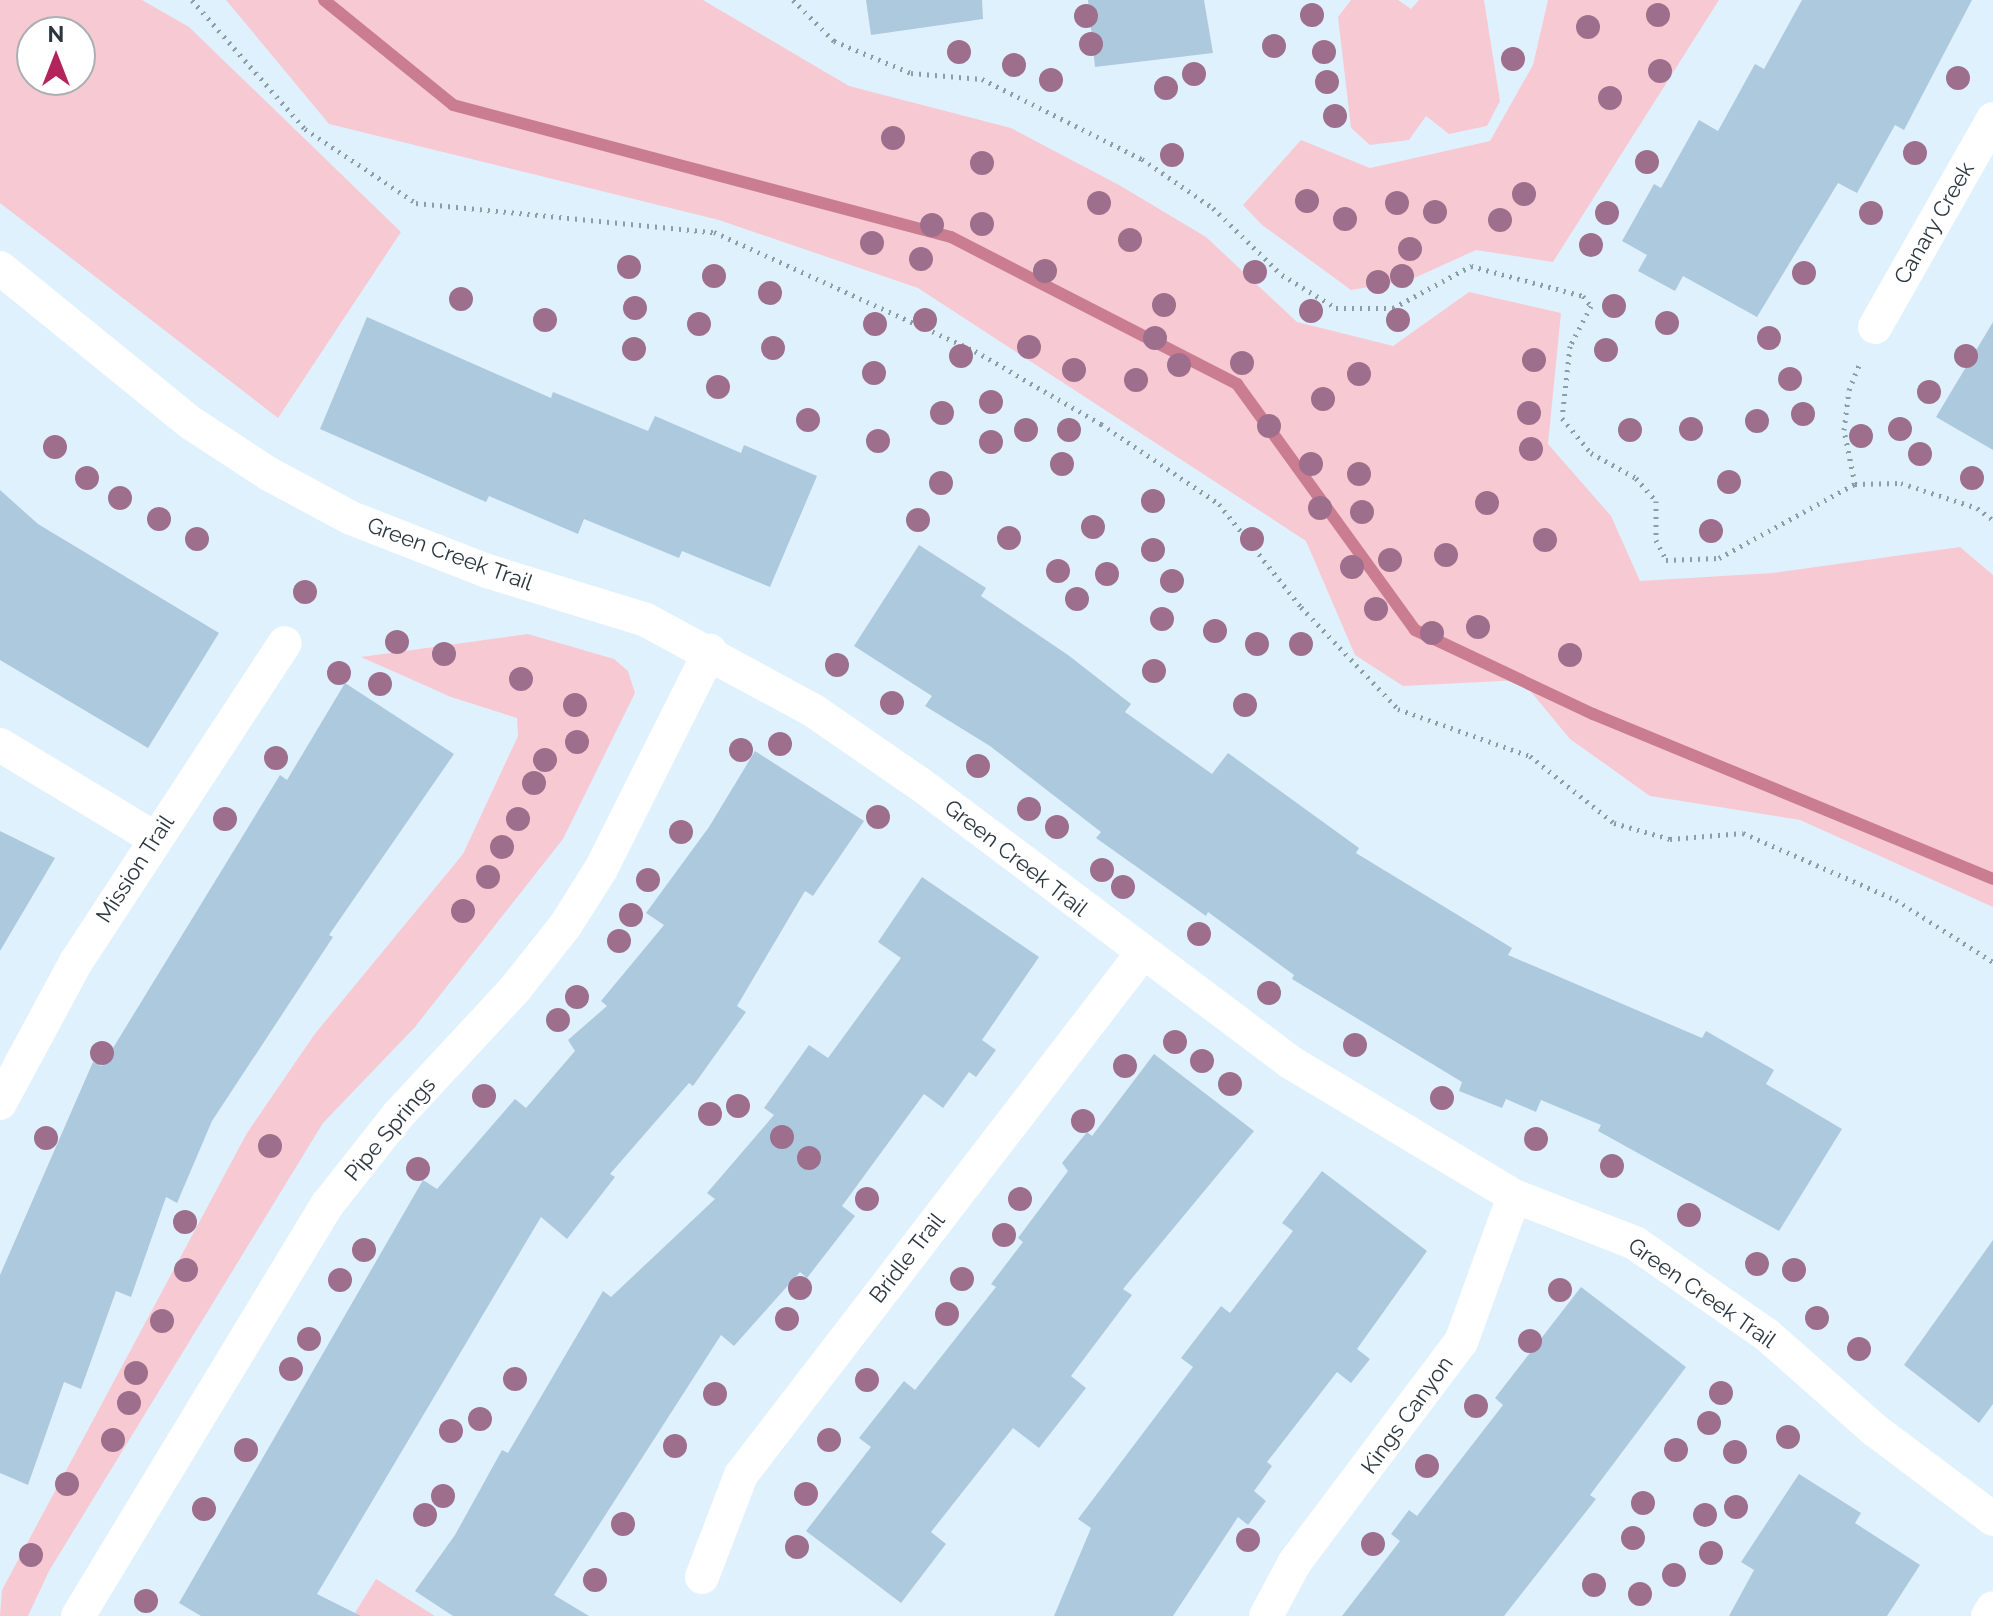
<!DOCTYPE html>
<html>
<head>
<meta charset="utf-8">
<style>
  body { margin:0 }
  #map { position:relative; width:1993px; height:1616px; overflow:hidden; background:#e0f1fe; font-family:Raleway,sans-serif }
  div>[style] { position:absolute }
  .green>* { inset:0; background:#f7cad3 }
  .stream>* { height:12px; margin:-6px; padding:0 6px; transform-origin:6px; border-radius:6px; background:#ca7d90 }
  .building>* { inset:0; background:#adc9de }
  .path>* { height:5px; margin-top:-2.5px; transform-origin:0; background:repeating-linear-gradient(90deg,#8e9ca7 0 2px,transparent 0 8px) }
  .minor>* { height:34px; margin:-17px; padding:0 17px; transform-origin:17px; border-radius:17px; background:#fff }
  .trees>* { width:24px; height:24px; margin:-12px; border-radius:50%; background:#9d6f8c }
  span { translate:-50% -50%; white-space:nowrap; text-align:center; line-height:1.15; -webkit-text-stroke:6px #fff; paint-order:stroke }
  .street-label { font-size:22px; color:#2b363e }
  .north { position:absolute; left:16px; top:16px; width:80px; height:80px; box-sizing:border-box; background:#fff; border:2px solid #aaafb2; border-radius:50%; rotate:0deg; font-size:22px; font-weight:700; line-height:32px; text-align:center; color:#2b363e }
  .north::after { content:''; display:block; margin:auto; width:28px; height:36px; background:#b2245a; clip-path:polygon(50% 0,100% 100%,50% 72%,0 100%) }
</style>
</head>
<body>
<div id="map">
  <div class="green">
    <div style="clip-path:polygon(evenodd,0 0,142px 0,189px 27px,401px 232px,278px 418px,0 203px,0 0,32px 32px,80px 32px,80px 80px,32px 80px,32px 32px)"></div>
    <div style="clip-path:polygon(226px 0,703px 0,849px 86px,1011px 128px,1119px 185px,1206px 237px,1297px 322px,1393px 346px,1469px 292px,1561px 313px,1548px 444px,1611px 516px,1640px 581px,1772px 573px,1960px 547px,1993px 575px,1993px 907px,1800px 820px,1650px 796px,1570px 739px,1521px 680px,1403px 686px,1355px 655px,1306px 541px,918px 288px,719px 220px,329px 124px)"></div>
    <div style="clip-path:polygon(1351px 0,1398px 0,1411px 9px,1419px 0,1484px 0,1500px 101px,1487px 126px,1449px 134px,1426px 116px,1409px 140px,1370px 145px,1351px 128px,1338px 17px)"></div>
    <div style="clip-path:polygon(1548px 0,1719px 0,1553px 262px,1476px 250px,1410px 280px,1351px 290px,1262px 225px,1243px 205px,1301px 140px,1370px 168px,1490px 141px,1533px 65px)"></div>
    <div style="clip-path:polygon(528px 634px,614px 659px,628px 671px,635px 693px,563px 839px,415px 1027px,323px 1123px,49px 1571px,28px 1616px,0 1616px,2px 1590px,247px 1133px,314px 1035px,463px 854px,518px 736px,517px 718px,451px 697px,361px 657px)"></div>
    <div style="clip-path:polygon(376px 1579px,435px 1616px,353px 1616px)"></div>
  </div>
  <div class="stream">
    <div style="left:324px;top:0;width:166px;rotate:39.1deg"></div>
    <div style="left:453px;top:105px;width:515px;rotate:14.85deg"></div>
    <div style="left:951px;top:237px;width:322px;rotate:27.2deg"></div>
    <div style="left:1237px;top:384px;width:304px;rotate:54.1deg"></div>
    <div style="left:1415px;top:630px;width:197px;rotate:25.3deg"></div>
    <div style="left:1593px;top:714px;width:433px;rotate:22.4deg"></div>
  </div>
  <div class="building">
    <div style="clip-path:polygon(866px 0,982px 0,983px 19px,871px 35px)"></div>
    <div style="clip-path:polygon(1088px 0,1204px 0,1213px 53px,1095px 67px)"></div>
    <div style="clip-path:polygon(1802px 0,1972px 0,1904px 130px,1895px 125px,1857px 193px,1838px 183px,1757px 317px,1683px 276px,1675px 291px,1638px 271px,1647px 255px,1622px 241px,1654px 184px,1661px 188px,1699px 120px,1718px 131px,1755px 64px,1764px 69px)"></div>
    <div style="clip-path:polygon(367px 317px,551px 398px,553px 392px,648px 431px,655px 416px,741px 453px,744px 445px,817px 476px,770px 587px,682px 551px,679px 558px,584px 519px,578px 534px,489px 496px,486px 502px,320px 429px)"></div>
    <div style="clip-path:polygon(1993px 322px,1993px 450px,1936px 417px)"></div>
    <div style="clip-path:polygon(0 490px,38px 524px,219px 633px,148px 748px,0 660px)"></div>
    <div style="clip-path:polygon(919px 545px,986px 588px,981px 596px,1068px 655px,1131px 704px,1125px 712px,1212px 774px,1228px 753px,1359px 848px,1356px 853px,1512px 948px,1508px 955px,1702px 1038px,1706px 1031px,1774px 1070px,1766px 1084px,1842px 1129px,1779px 1231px,1598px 1131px,1601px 1125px,1541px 1100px,1536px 1112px,1506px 1099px,1502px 1108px,1459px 1091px,1462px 1082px,1292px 979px,1294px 975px,1208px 912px,1206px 916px,1096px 838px,1101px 832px,990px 746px,925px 706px,932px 696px,854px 646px)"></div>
    <div style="clip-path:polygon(345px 683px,454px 754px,329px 935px,333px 937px,212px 1121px,177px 1203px,166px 1197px,131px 1297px,116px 1291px,81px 1389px,64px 1382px,28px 1485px,0 1473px,0 1275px,93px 1062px,102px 1066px,280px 775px,287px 780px)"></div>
    <div style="clip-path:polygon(755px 751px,864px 821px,813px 896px,805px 891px,737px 1006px,746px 1012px,693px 1086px,689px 1083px,610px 1174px,615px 1177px,567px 1239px,541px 1217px,317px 1594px,361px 1616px,201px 1616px,179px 1603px,423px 1180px,437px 1189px,515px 1099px,526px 1108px,575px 1051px,568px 1040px,607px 1006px,601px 1001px,664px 925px,646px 913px,709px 827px)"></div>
    <div style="clip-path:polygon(0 831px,55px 858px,0 951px)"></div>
    <div style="clip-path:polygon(922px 877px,1039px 957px,982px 1040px,996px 1050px,976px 1077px,969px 1072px,943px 1108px,924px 1094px,842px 1206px,855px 1216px,807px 1278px,800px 1272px,734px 1346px,721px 1335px,554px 1595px,589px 1616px,453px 1616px,415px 1591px,455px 1535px,502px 1450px,508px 1453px,603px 1291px,611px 1297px,715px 1199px,707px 1193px,774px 1115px,764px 1108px,809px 1045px,828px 1058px,901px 958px,878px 942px)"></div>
    <div style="clip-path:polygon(1154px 1054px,1254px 1131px,1123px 1289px,1132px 1295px,1071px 1376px,1086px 1388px,1039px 1448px,1013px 1428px,931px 1532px,946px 1544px,901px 1603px,806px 1531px,871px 1447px,859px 1438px,904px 1381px,915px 1390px,996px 1287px,991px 1284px,1023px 1242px,1018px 1238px,1068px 1171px,1062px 1163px,1087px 1132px,1092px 1136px)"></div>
    <div style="clip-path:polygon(1322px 1171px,1427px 1251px,1357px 1349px,1370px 1359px,1351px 1383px,1337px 1372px,1267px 1462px,1272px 1466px,1254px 1491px,1266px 1501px,1248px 1525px,1238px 1517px,1173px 1616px,1054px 1616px,1091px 1528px,1078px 1519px,1193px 1367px,1181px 1358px,1221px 1306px,1230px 1313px,1293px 1231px,1282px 1223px)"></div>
    <div style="clip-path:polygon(1993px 1240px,1993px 1404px,1979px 1423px,1904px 1365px)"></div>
    <div style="clip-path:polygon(1581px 1287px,1686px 1367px,1590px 1495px,1596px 1499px,1504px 1616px,1342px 1616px,1400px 1541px,1391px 1534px,1409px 1510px,1417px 1516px,1503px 1405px,1495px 1398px)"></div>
    <div style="clip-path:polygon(1799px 1474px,1861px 1513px,1855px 1523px,1920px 1565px,1887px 1616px,1729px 1616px,1754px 1570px,1741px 1562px)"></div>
  </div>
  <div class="path">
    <div style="left:192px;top:0;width:171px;rotate:48.8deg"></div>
    <div style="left:305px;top:129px;width:133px;rotate:33.7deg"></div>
    <div style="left:416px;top:203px;width:299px;rotate:5.6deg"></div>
    <div style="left:714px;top:232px;width:287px;rotate:24.5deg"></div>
    <div style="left:975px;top:351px;width:146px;rotate:30.1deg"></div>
    <div style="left:1101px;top:424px;width:143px;rotate:34.1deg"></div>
    <div style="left:1219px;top:504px;width:132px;rotate:51.5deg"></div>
    <div style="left:1301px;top:607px;width:141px;rotate:46.4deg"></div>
    <div style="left:1398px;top:709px;width:140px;rotate:19.6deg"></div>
    <div style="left:1530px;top:756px;width:107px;rotate:38.6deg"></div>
    <div style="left:1614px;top:823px;width:58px;rotate:15.9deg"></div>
    <div style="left:1670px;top:839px;width:73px;rotate:-4.7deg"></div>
    <div style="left:1743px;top:833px;width:167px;rotate:23.6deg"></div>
    <div style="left:1896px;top:900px;width:115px;rotate:32.6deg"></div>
    <div style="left:793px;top:0;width:58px;rotate:45deg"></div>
    <div style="left:834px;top:41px;width:83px;rotate:22.6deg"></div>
    <div style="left:911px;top:73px;width:71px;rotate:4.8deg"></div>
    <div style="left:982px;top:79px;width:179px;rotate:26.6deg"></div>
    <div style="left:1142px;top:159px;width:86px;rotate:34.6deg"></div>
    <div style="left:1213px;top:208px;width:96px;rotate:44.2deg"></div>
    <div style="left:1282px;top:275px;width:63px;rotate:31.4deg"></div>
    <div style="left:1336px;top:308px;width:57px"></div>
    <div style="left:1393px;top:308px;width:89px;rotate:-28.3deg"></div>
    <div style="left:1471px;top:266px;width:116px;rotate:15deg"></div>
    <div style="left:1583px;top:296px;width:13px;rotate:51deg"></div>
    <div style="left:1591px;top:306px;width:45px;rotate:117.7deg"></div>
    <div style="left:1570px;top:346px;width:72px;rotate:96.3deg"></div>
    <div style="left:1562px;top:418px;width:45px;rotate:50.4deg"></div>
    <div style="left:1591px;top:453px;width:51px;rotate:29.1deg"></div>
    <div style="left:1636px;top:478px;width:30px;rotate:49deg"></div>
    <div style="left:1656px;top:501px;width:39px;rotate:90deg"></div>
    <div style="left:1656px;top:540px;width:22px;rotate:63deg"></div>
    <div style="left:1666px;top:560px;width:53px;rotate:-2.2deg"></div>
    <div style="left:1719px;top:558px;width:155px;rotate:-28.6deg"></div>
    <div style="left:1855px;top:484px;width:55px;rotate:-101.5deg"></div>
    <div style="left:1844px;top:430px;width:40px;rotate:-82.9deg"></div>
    <div style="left:1849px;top:390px;width:31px;rotate:-68deg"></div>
    <div style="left:1855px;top:484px;width:46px;rotate:-1.2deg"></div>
    <div style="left:1901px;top:483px;width:80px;rotate:18.2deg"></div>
    <div style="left:1977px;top:508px;width:20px;rotate:37deg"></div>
  </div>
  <div class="minor">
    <div style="left:0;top:268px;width:246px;rotate:39.1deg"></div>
    <div style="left:191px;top:423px;width:93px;rotate:33.2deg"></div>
    <div style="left:269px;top:474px;width:93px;rotate:28.2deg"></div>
    <div style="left:351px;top:518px;width:146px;rotate:21.3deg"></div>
    <div style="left:487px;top:571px;width:166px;rotate:17.1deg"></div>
    <div style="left:646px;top:620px;width:191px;rotate:28.4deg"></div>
    <div style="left:814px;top:711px;width:129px;rotate:34.6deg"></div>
    <div style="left:920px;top:784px;width:463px;rotate:36.9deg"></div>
    <div style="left:1290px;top:1062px;width:261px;rotate:30.9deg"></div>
    <div style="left:1514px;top:1196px;width:130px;rotate:21.2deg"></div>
    <div style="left:1635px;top:1243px;width:161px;rotate:34.9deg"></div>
    <div style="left:1767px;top:1335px;width:145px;rotate:41.4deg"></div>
    <div style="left:1876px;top:1431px;width:146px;rotate:36.9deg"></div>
    <div style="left:1875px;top:327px;width:239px;rotate:-60.4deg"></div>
    <div style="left:0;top:745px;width:180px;rotate:31.1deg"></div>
    <div style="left:0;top:1103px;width:160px;rotate:-61.7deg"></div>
    <div style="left:76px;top:962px;width:381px;rotate:-56.8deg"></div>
    <div style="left:702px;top:1577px;width:109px;rotate:-69.1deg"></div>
    <div style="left:741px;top:1475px;width:656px;rotate:-52.43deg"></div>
    <div style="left:78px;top:1616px;width:481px;rotate:-58.8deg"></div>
    <div style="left:327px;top:1205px;width:115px;rotate:-51.7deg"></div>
    <div style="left:398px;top:1115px;width:172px;rotate:-47.1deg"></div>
    <div style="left:515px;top:989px;width:80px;rotate:-51.6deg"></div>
    <div style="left:565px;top:926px;width:67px;rotate:-57.7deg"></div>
    <div style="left:601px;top:869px;width:244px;rotate:-63.4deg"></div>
    <div style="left:1266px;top:1616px;width:61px;rotate:-61.8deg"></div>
    <div style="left:1295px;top:1562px;width:276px;rotate:-53deg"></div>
    <div style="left:1461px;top:1342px;width:155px;rotate:-70deg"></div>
    <div style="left:1988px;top:1616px;width:9px;rotate:-58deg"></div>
  </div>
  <div class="trees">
    <div style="left:1312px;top:15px"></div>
    <div style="left:1658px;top:15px"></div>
    <div style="left:1086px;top:16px"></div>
    <div style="left:1588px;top:27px"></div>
    <div style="left:1091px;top:44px"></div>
    <div style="left:1274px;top:46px"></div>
    <div style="left:959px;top:52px"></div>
    <div style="left:1324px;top:52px"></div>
    <div style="left:1513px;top:59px"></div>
    <div style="left:1014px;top:65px"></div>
    <div style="left:1660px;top:71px"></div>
    <div style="left:1194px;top:74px"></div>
    <div style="left:1958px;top:78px"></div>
    <div style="left:1051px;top:80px"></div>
    <div style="left:1327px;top:82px"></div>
    <div style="left:1166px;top:88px"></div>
    <div style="left:1610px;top:98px"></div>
    <div style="left:1335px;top:116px"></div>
    <div style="left:893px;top:138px"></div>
    <div style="left:1915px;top:153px"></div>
    <div style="left:1172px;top:155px"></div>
    <div style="left:1647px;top:162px"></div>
    <div style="left:982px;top:163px"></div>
    <div style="left:1524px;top:194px"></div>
    <div style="left:1307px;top:201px"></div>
    <div style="left:1099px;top:203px"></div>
    <div style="left:1397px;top:203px"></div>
    <div style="left:1435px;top:212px"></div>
    <div style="left:1607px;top:213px"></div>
    <div style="left:1871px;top:213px"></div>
    <div style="left:1345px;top:219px"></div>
    <div style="left:1500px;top:220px"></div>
    <div style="left:982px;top:224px"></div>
    <div style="left:932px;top:225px"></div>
    <div style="left:1130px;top:240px"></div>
    <div style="left:872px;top:243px"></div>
    <div style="left:1591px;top:245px"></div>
    <div style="left:1410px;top:249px"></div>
    <div style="left:921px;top:259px"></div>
    <div style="left:629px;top:267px"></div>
    <div style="left:1045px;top:271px"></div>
    <div style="left:1255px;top:272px"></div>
    <div style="left:1804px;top:273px"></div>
    <div style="left:714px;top:276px"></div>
    <div style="left:1402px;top:276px"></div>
    <div style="left:1378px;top:282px"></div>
    <div style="left:770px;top:293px"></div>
    <div style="left:461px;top:299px"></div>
    <div style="left:1164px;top:305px"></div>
    <div style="left:1614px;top:306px"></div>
    <div style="left:635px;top:308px"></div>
    <div style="left:1311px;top:311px"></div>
    <div style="left:545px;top:320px"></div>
    <div style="left:925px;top:320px"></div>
    <div style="left:1398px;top:320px"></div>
    <div style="left:1667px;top:323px"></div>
    <div style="left:699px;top:324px"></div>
    <div style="left:875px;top:324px"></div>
    <div style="left:1155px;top:338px"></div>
    <div style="left:1769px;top:338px"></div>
    <div style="left:1029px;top:347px"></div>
    <div style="left:773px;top:348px"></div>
    <div style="left:634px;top:349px"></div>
    <div style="left:1606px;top:350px"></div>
    <div style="left:961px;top:356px"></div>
    <div style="left:1966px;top:356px"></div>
    <div style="left:1534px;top:360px"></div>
    <div style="left:1242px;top:363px"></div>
    <div style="left:1179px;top:365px"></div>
    <div style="left:1074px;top:370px"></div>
    <div style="left:874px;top:373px"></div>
    <div style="left:1359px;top:374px"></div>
    <div style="left:1790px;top:379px"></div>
    <div style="left:1136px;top:380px"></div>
    <div style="left:718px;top:387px"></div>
    <div style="left:1929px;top:392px"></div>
    <div style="left:1323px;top:399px"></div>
    <div style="left:991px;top:402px"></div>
    <div style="left:942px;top:413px"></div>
    <div style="left:1529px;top:413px"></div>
    <div style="left:1803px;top:414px"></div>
    <div style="left:808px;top:420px"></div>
    <div style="left:1757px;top:421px"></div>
    <div style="left:1269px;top:426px"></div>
    <div style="left:1691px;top:429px"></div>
    <div style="left:1900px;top:429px"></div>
    <div style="left:1026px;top:430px"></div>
    <div style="left:1069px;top:430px"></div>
    <div style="left:1630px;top:430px"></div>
    <div style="left:1861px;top:436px"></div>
    <div style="left:878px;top:441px"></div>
    <div style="left:991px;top:442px"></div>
    <div style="left:55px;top:447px"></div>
    <div style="left:1531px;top:449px"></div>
    <div style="left:1920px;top:454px"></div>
    <div style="left:1062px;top:464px"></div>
    <div style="left:1311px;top:464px"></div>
    <div style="left:1359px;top:474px"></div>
    <div style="left:87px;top:478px"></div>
    <div style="left:1972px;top:478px"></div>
    <div style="left:1729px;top:482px"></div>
    <div style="left:941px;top:483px"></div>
    <div style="left:120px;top:498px"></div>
    <div style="left:1153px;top:501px"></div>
    <div style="left:1487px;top:503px"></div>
    <div style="left:1320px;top:508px"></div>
    <div style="left:1362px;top:512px"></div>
    <div style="left:159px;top:519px"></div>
    <div style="left:918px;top:520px"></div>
    <div style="left:1093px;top:527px"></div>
    <div style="left:1711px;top:531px"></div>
    <div style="left:1009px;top:538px"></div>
    <div style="left:197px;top:539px"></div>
    <div style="left:1252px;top:539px"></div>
    <div style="left:1545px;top:540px"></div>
    <div style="left:1153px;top:550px"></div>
    <div style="left:1446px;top:555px"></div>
    <div style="left:1390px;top:560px"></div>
    <div style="left:1352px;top:567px"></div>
    <div style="left:1058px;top:571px"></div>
    <div style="left:1107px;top:574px"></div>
    <div style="left:1172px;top:581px"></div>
    <div style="left:305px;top:592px"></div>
    <div style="left:1077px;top:599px"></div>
    <div style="left:1376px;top:609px"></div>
    <div style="left:1162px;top:619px"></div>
    <div style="left:1478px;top:627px"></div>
    <div style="left:1215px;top:631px"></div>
    <div style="left:1432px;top:633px"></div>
    <div style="left:397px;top:642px"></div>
    <div style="left:1257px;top:644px"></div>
    <div style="left:1301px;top:644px"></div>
    <div style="left:444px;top:654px"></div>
    <div style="left:1570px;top:655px"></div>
    <div style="left:837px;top:665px"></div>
    <div style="left:1154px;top:671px"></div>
    <div style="left:339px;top:673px"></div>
    <div style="left:521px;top:679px"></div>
    <div style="left:380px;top:684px"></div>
    <div style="left:892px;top:703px"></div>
    <div style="left:575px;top:705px"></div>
    <div style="left:1245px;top:705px"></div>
    <div style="left:577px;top:742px"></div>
    <div style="left:780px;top:744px"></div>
    <div style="left:741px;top:750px"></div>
    <div style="left:276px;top:758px"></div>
    <div style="left:545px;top:760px"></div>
    <div style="left:978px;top:766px"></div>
    <div style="left:534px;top:783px"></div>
    <div style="left:1029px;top:809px"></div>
    <div style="left:878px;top:817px"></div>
    <div style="left:225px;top:819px"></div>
    <div style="left:518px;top:819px"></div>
    <div style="left:1057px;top:827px"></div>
    <div style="left:681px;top:832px"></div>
    <div style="left:502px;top:847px"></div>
    <div style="left:1102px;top:870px"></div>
    <div style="left:488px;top:877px"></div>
    <div style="left:648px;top:880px"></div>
    <div style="left:1123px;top:887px"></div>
    <div style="left:463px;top:911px"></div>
    <div style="left:631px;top:915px"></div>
    <div style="left:1199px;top:934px"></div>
    <div style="left:619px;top:941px"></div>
    <div style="left:1269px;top:993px"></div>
    <div style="left:577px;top:997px"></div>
    <div style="left:558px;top:1020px"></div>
    <div style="left:1175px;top:1042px"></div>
    <div style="left:1355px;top:1045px"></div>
    <div style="left:102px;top:1053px"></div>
    <div style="left:1202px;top:1061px"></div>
    <div style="left:1125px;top:1066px"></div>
    <div style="left:1230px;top:1084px"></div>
    <div style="left:484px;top:1096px"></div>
    <div style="left:1442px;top:1098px"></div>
    <div style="left:738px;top:1106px"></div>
    <div style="left:710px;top:1114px"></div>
    <div style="left:1083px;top:1121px"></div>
    <div style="left:782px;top:1137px"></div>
    <div style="left:46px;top:1138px"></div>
    <div style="left:1536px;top:1139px"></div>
    <div style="left:270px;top:1146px"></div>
    <div style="left:809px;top:1158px"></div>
    <div style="left:1612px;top:1166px"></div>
    <div style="left:418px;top:1169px"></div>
    <div style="left:867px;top:1199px"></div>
    <div style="left:1020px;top:1199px"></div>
    <div style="left:1689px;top:1215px"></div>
    <div style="left:185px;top:1222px"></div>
    <div style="left:1004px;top:1235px"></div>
    <div style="left:364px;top:1250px"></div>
    <div style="left:1757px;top:1264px"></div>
    <div style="left:186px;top:1270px"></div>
    <div style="left:1794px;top:1270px"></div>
    <div style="left:962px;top:1279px"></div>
    <div style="left:340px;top:1280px"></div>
    <div style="left:800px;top:1288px"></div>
    <div style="left:1560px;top:1290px"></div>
    <div style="left:947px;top:1314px"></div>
    <div style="left:1817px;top:1318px"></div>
    <div style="left:787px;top:1319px"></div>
    <div style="left:162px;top:1321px"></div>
    <div style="left:309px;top:1339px"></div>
    <div style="left:1530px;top:1341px"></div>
    <div style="left:1859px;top:1349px"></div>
    <div style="left:291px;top:1369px"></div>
    <div style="left:136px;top:1373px"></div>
    <div style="left:515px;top:1379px"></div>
    <div style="left:867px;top:1380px"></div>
    <div style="left:1721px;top:1393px"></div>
    <div style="left:715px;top:1394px"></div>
    <div style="left:129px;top:1403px"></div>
    <div style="left:1476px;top:1406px"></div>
    <div style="left:480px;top:1419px"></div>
    <div style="left:1709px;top:1423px"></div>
    <div style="left:451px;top:1431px"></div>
    <div style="left:1788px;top:1437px"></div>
    <div style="left:113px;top:1440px"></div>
    <div style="left:829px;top:1440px"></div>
    <div style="left:675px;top:1446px"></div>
    <div style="left:246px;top:1450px"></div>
    <div style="left:1676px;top:1450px"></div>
    <div style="left:1735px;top:1452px"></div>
    <div style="left:1427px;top:1466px"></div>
    <div style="left:67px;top:1484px"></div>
    <div style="left:806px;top:1494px"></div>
    <div style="left:443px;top:1496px"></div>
    <div style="left:1643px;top:1503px"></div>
    <div style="left:1736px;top:1507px"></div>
    <div style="left:204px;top:1509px"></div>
    <div style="left:425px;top:1515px"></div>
    <div style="left:1705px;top:1515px"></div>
    <div style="left:623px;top:1524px"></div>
    <div style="left:1633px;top:1538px"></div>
    <div style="left:1248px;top:1540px"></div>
    <div style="left:1373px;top:1544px"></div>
    <div style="left:797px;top:1547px"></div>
    <div style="left:1711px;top:1553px"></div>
    <div style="left:31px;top:1555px"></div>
    <div style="left:1674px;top:1575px"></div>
    <div style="left:595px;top:1580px"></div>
    <div style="left:1594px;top:1585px"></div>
    <div style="left:1640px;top:1594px"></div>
    <div style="left:146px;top:1601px"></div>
  </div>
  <div class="street-label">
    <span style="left:1934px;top:223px;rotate:-60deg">Canary Creek</span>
    <span style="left:450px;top:554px;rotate:20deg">Green Creek Trail</span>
    <span style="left:1016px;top:858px;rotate:38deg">Green Creek Trail</span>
    <span style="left:135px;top:869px;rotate:-57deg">Mission Trail</span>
    <span style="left:390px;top:1129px;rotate:-50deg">Pipe Springs</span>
    <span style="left:907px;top:1258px;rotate:-52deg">Bridle Trail</span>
    <span style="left:1702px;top:1293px;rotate:35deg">Green Creek Trail</span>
    <span style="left:1407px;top:1415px;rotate:-54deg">Kings Canyon</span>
  </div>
  <div class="north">N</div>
</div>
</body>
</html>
